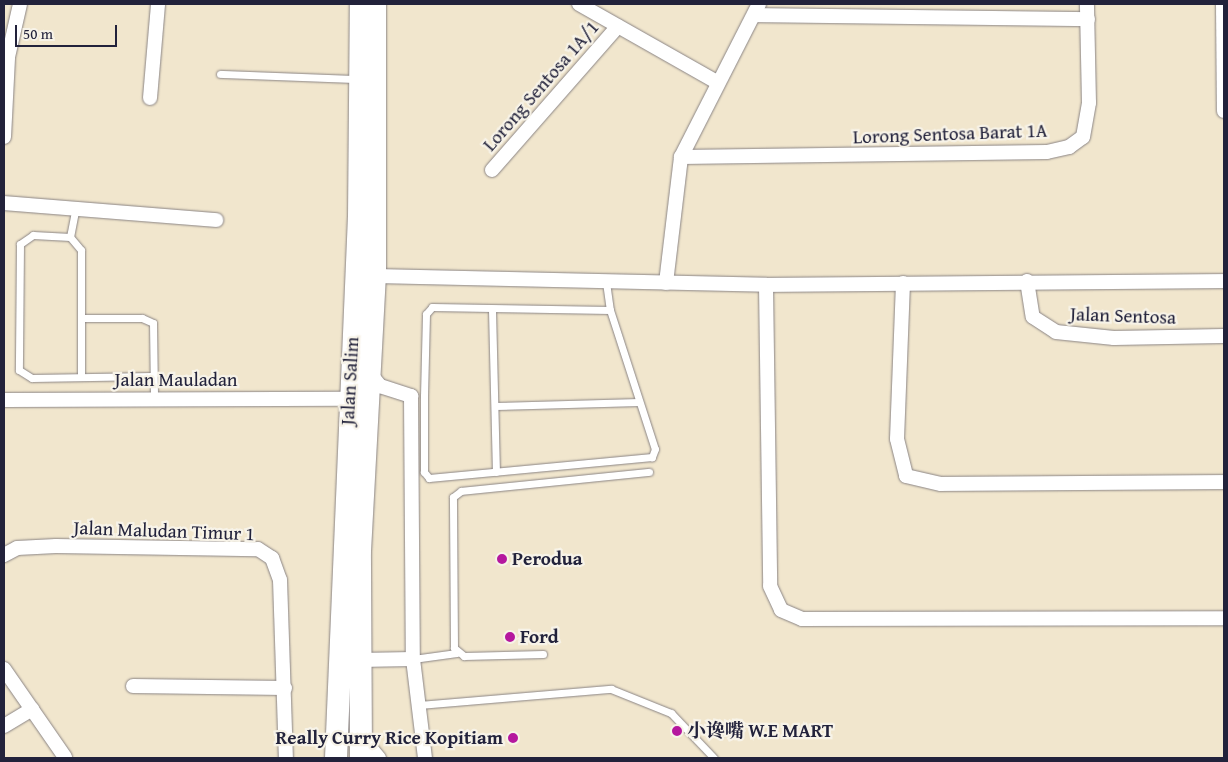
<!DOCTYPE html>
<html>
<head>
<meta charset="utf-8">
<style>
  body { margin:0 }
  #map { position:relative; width:1228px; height:762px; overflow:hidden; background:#f1e6cd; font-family:"Gentium Book Plus","Noto Serif SC",serif }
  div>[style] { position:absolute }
  .roads { filter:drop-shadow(0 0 1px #8a8484) drop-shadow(0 0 1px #8a8484) }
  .lane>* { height:7px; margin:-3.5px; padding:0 3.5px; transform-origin:3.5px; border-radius:3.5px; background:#fff }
  .street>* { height:14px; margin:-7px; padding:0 7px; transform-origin:7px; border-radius:7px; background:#fff }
  .primary>* { height:22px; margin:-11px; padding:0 11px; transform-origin:11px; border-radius:11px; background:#fff }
  .dots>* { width:14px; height:14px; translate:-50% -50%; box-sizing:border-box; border:2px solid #f7f3e8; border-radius:50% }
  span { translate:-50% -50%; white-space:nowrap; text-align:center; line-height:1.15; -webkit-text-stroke:4.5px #f7f3e8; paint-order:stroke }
  .street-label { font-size:19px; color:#22223b }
  .poi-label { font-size:19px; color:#22223b; font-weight:700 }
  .left { translate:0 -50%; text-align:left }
  .right { translate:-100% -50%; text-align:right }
  .frame { position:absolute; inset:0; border:5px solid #22223b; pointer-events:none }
  .scale { position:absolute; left:15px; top:25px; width:102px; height:22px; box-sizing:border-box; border:2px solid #22223b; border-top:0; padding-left:6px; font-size:15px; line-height:18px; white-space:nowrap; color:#22223b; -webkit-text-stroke:4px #f7f3e8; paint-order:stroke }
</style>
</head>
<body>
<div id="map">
  <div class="roads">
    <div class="lane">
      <div style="left:220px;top:74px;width:137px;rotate:2.1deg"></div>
      <div style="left:70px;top:237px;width:31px;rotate:-79deg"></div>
      <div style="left:606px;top:282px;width:28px;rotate:82deg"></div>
      <div style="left:432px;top:307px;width:178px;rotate:1deg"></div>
      <div style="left:610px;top:310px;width:146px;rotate:72.1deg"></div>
      <div style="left:655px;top:449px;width:9px;rotate:111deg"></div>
      <div style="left:652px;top:457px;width:224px;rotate:174.6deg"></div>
      <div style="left:429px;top:478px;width:8px;rotate:-130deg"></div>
      <div style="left:424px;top:472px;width:76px;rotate:-90deg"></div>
      <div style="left:424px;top:396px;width:82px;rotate:-88.6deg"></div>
      <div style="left:426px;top:314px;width:9px;rotate:-49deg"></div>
      <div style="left:492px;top:310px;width:162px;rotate:88.6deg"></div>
      <div style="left:83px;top:318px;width:59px"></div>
      <div style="left:142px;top:318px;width:12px;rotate:24deg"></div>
      <div style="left:153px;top:323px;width:74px;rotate:89.2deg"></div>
      <div style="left:81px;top:376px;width:126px;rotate:-90deg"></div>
      <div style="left:81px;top:250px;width:17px;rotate:-130deg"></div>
      <div style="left:70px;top:237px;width:37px;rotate:-177deg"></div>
      <div style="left:33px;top:235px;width:16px;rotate:145deg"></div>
      <div style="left:20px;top:244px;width:126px;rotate:90.5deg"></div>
      <div style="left:19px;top:370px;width:15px;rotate:32deg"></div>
      <div style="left:32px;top:378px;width:120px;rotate:-1deg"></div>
      <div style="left:495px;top:406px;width:144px;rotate:-1.6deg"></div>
      <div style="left:543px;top:654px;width:79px;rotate:178.5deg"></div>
      <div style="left:464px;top:656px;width:13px;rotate:-141deg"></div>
      <div style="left:454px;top:648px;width:151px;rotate:-90.4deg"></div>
      <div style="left:453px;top:497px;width:10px;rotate:-37deg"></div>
      <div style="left:461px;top:491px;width:189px;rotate:-5.8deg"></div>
      <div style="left:413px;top:659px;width:44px;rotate:-7.8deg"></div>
      <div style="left:419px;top:705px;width:193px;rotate:-4.8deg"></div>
      <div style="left:611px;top:689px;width:65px;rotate:21.8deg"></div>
      <div style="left:671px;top:713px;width:62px;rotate:46.3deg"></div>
    </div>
    <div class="street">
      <div style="left:579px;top:4px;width:159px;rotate:29.5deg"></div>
      <div style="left:1223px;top:4px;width:107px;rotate:89.5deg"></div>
      <div style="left:754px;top:15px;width:334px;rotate:0.7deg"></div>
      <div style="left:150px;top:98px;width:94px;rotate:-85.1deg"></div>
      <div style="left:4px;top:137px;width:80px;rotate:-87.1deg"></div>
      <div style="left:8px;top:57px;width:54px;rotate:-77.2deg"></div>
      <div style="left:681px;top:157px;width:366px;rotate:-0.8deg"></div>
      <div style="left:1047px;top:152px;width:23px;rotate:-13deg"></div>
      <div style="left:1069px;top:147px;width:17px;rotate:-36deg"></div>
      <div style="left:1083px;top:137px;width:35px;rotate:-80deg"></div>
      <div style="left:1089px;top:103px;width:99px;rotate:-91.2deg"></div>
      <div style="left:492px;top:170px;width:191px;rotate:-48.8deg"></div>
      <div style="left:4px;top:203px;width:213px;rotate:4.6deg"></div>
      <div style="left:375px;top:276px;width:391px;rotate:1.3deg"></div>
      <div style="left:766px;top:285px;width:458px;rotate:-0.5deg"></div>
      <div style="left:1027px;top:281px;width:36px;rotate:81deg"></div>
      <div style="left:1033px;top:317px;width:27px;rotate:33deg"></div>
      <div style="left:1056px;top:332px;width:58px;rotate:5.9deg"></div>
      <div style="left:1114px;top:338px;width:110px;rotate:-1deg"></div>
      <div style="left:666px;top:283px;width:127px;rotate:-83.2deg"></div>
      <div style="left:681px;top:157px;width:172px;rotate:-63deg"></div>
      <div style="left:903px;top:283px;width:156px;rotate:92.2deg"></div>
      <div style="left:897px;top:439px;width:38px;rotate:76deg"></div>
      <div style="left:906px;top:476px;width:36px;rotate:13deg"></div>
      <div style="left:941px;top:484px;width:283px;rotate:-0.4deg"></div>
      <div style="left:766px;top:285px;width:301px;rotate:89.2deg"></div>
      <div style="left:770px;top:586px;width:26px;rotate:65deg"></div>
      <div style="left:781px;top:610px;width:23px;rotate:23deg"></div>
      <div style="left:802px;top:619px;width:422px;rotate:-0.1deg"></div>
      <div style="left:369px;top:372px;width:18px;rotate:52deg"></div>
      <div style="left:380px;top:386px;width:33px;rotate:18deg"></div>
      <div style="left:411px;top:396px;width:263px;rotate:89.6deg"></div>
      <div style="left:413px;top:659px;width:100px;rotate:83.1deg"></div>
      <div style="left:4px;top:400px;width:344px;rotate:-0.2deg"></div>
      <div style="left:4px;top:555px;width:15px;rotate:-28deg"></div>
      <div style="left:17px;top:548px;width:39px;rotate:-3deg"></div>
      <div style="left:56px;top:546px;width:202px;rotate:0.9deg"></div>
      <div style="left:258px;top:549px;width:17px;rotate:33deg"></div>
      <div style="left:272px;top:558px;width:23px;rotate:70deg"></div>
      <div style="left:280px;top:580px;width:178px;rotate:88.1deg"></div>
      <div style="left:359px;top:660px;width:54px;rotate:-1.1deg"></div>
      <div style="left:4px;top:669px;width:107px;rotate:55.3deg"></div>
      <div style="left:133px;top:686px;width:152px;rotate:0.8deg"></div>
      <div style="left:4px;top:726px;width:33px;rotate:-31deg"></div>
      <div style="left:363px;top:739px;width:25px;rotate:50deg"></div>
    </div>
    <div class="primary">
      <div style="left:336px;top:758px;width:541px;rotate:-87.57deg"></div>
      <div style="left:359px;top:217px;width:213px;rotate:-89.5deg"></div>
      <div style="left:361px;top:758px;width:207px;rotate:-90.3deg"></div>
      <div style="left:360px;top:551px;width:275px;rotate:-86.9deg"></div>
      <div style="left:375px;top:276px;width:272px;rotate:-90deg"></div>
    </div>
  </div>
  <div class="dots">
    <div style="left:502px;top:559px;background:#b5179e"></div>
    <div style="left:510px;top:637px;background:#b5179e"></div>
    <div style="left:677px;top:731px;background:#b5179e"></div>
    <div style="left:513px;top:738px;background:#b5179e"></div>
  </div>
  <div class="street-label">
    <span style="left:541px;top:86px;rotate:-49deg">Lorong Sentosa 1A/1</span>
    <span style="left:950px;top:134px;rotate:-2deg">Lorong Sentosa Barat 1A</span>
    <span style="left:1123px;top:316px;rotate:2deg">Jalan Sentosa</span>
    <span style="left:176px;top:380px">Jalan Mauladan</span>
    <span style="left:350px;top:381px;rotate:-87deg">Jalan Salim</span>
    <span style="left:164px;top:531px;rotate:2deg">Jalan Maludan Timur 1</span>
  </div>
  <div class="poi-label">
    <span class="left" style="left:512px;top:559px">Perodua</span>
    <span class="left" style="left:520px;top:637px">Ford</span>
    <span class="left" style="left:687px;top:731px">小谗嘴 W.E MART</span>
    <span class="right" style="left:503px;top:738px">Really Curry Rice Kopitiam</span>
  </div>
  <div class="frame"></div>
  <div class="scale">50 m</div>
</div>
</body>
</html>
